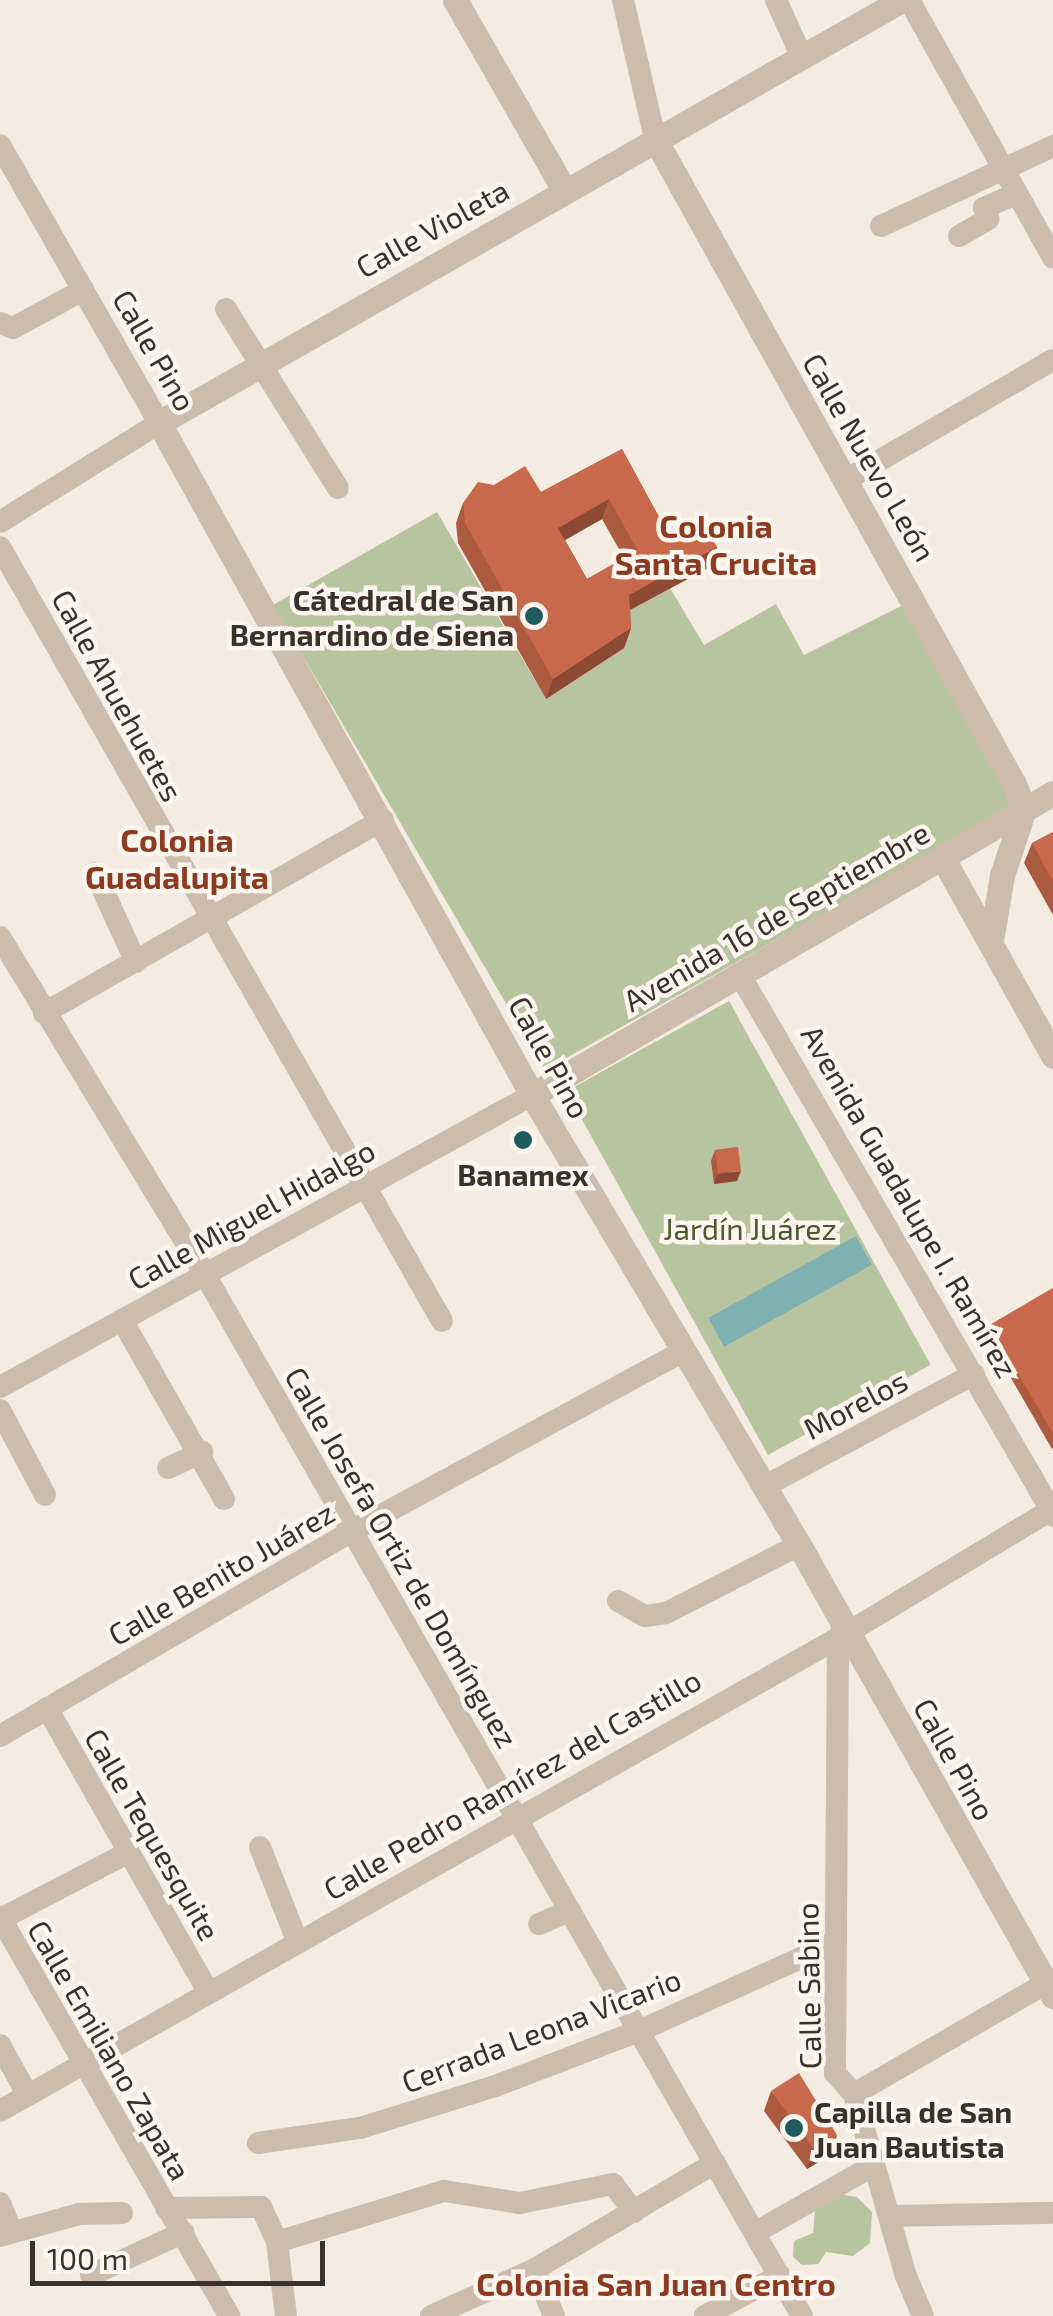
<!DOCTYPE html>
<html>
<head>
<meta charset="utf-8">
<style>
  body { margin:0 }
  #map { position:relative; width:1053px; height:2316px; overflow:hidden; background:#f4ebe1; font-family:"Exo 2",sans-serif }
  div>[style] { position:absolute }
  .green>* { inset:0; background:#b8c4a0; transform-origin:0 0 }
  .water>* { inset:0; background:#7fb0b2; transform-origin:0 0 }
  .minor>* { height:22px; margin:-11px; padding:0 11px; transform-origin:11px; border-radius:11px; background:#cdbbac }
  .tertiary>* { height:25px; margin:-12.5px; padding:0 12.5px; transform-origin:12.5px; border-radius:12.5px; background:#cdbbac }
  .wall>* { inset:0; background:#ac5a40 }
  .shaded-wall>* { inset:0; background:#8c4a34 }
  .building>* { inset:0; background:#c8694b; transform-origin:0 0 }
  .dots>* { width:28px; height:28px; translate:-50% -50%; box-sizing:border-box; border:5px solid #fbf5ee; border-radius:50% }
  span { translate:-50% -50%; white-space:nowrap; text-align:center; line-height:1.15; -webkit-text-stroke:9px #fbf5ee; paint-order:stroke }
  .street-label { font-size:30px; color:#3b302b }
  .poi-label { font-size:30px; color:#3b302b; font-weight:700 }
  .right { translate:-100% -50%; text-align:right }
  .left { translate:0 -50%; text-align:left }
  .park-label { font-size:30px; color:#4a5a2e }
  .neighbourhood-label { font-size:32px; color:#8c3b22; font-weight:700 }
  .scale { position:absolute; left:30px; top:2241px; width:295px; height:45px; box-sizing:border-box; border:5px solid #3b302b; border-top:0; padding-left:12px; font-size:30px; line-height:35px; white-space:nowrap; color:#3b302b; -webkit-text-stroke:8px #fbf5ee; paint-order:stroke }
</style>
</head>
<body>
<div id="map">
  <div class="green">
    <div style="clip-path:polygon(437px 512px,546px 699px,624px 648px,622px 614px,670px 588px,704px 645px,776px 604px,804px 655px,905px 604px,1014px 806px,545px 1070px,273px 605px)"></div>
    <div style="left:729px;top:1001px;width:416px;height:186px;rotate:61deg"></div>
    <div style="clip-path:polygon(838px 2194px,857px 2197px,872px 2212px,870px 2243px,853px 2256px,826px 2252px,818px 2264px,802px 2265px,793px 2257px,794px 2241px,813px 2233px,815px 2211px)"></div>
  </div>
  <div class="water">
    <div style="left:856px;top:1236px;width:33px;height:169px;rotate:61deg"></div>
  </div>
  <div class="minor">
    <div style="left:623px;top:0;width:143px;rotate:77deg"></div>
    <div style="left:776px;top:0;width:60px;rotate:65.6deg"></div>
    <div style="left:909px;top:0;width:295px;rotate:60.8deg"></div>
    <div style="left:0;top:145px;width:320px;rotate:60.2deg"></div>
    <div style="left:159px;top:423px;width:187px;rotate:148.1deg"></div>
    <div style="left:881px;top:226px;width:190px;rotate:-24.9deg"></div>
    <div style="left:959px;top:236px;width:34px;rotate:-30deg"></div>
    <div style="left:988px;top:219px;width:12px;rotate:-110deg"></div>
    <div style="left:984px;top:208px;width:35px;rotate:-24deg"></div>
    <div style="left:226px;top:309px;width:211px;rotate:58deg"></div>
    <div style="left:0;top:323px;width:14px;rotate:21deg"></div>
    <div style="left:13px;top:328px;width:80px;rotate:-28.5deg"></div>
    <div style="left:844px;top:481px;width:241px;rotate:-30.1deg"></div>
    <div style="left:0;top:547px;width:891px;rotate:60.27deg"></div>
    <div style="left:95px;top:873px;width:98px;rotate:65.3deg"></div>
    <div style="left:0;top:937px;width:393px;rotate:58.7deg"></div>
    <div style="left:204px;top:1273px;width:1202px;rotate:60.17deg"></div>
    <div style="left:44px;top:1013px;width:390px;rotate:-29.7deg"></div>
    <div style="left:122px;top:1320px;width:206px;rotate:60.3deg"></div>
    <div style="left:0;top:1387px;width:607px;rotate:-28.76deg"></div>
    <div style="left:0;top:1410px;width:96px;rotate:62.1deg"></div>
    <div style="left:168px;top:1468px;width:38px;rotate:-25deg"></div>
    <div style="left:765px;top:1486px;width:237px;rotate:-28.2deg"></div>
    <div style="left:618px;top:1601px;width:31px;rotate:29deg"></div>
    <div style="left:645px;top:1616px;width:21px;rotate:-8deg"></div>
    <div style="left:666px;top:1613px;width:149px;rotate:-27.1deg"></div>
    <div style="left:838px;top:1637px;width:436px;rotate:90.4deg"></div>
    <div style="left:835px;top:2073px;width:28px;rotate:48deg"></div>
    <div style="left:854px;top:2094px;width:189px;rotate:74.1deg"></div>
    <div style="left:906px;top:2276px;width:43px;rotate:67deg"></div>
    <div style="left:47px;top:1708px;width:324px;rotate:60.4deg"></div>
    <div style="left:0;top:1736px;width:407px;rotate:-30.2deg"></div>
    <div style="left:352px;top:1531px;width:379px;rotate:-28.5deg"></div>
    <div style="left:260px;top:1847px;width:103px;rotate:68.4deg"></div>
    <div style="left:0;top:1917px;width:460px;rotate:60.1deg"></div>
    <div style="left:1px;top:1919px;width:144px;rotate:-27.6deg"></div>
    <div style="left:539px;top:1924px;width:34px;rotate:-23deg"></div>
    <div style="left:0;top:2045px;width:56px;rotate:61.1deg"></div>
    <div style="left:854px;top:2094px;width:230px;rotate:-30deg"></div>
    <div style="left:0;top:2111px;width:973px;rotate:-29.44deg"></div>
    <div style="left:847px;top:1633px;width:238px;rotate:-31.1deg"></div>
    <div style="left:1051px;top:1510px;width:619px;rotate:-120.17deg"></div>
    <div style="left:258px;top:2143px;width:103px;rotate:-8.4deg"></div>
    <div style="left:360px;top:2128px;width:145px;rotate:-17.3deg"></div>
    <div style="left:498px;top:2085px;width:151px;rotate:-21deg"></div>
    <div style="left:639px;top:2031px;width:216px;rotate:-24.3deg"></div>
    <div style="left:0;top:2203px;width:29px;rotate:68deg"></div>
    <div style="left:166px;top:2208px;width:95px;rotate:-0.6deg"></div>
    <div style="left:261px;top:2207px;width:38px;rotate:65deg"></div>
    <div style="left:277px;top:2242px;width:75px;rotate:83.1deg"></div>
    <div style="left:890px;top:2216px;width:163px;rotate:-1.1deg"></div>
    <div style="left:758px;top:2231px;width:133px;rotate:-29.6deg"></div>
    <div style="left:0;top:2236px;width:83px;rotate:-15.4deg"></div>
    <div style="left:80px;top:2214px;width:42px;rotate:-1.4deg"></div>
    <div style="left:277px;top:2242px;width:175px;rotate:-17deg"></div>
    <div style="left:444px;top:2191px;width:77px;rotate:9deg"></div>
    <div style="left:520px;top:2203px;width:95px;rotate:-11.5deg"></div>
    <div style="left:613px;top:2184px;width:35px;rotate:53deg"></div>
    <div style="left:535px;top:2269px;width:51px;rotate:68deg"></div>
    <div style="left:91px;top:2275px;width:102px;rotate:-24.8deg"></div>
    <div style="left:431px;top:2316px;width:114px;rotate:-24.3deg"></div>
    <div style="left:535px;top:2269px;width:209px;rotate:-30.5deg"></div>
    <div style="left:705px;top:2316px;width:85px;rotate:-28.7deg"></div>
  </div>
  <div class="tertiary">
    <div style="left:455px;top:0;width:220px;rotate:60.1deg"></div>
    <div style="left:902px;top:0;width:855px;rotate:150.35deg"></div>
    <div style="left:159px;top:423px;width:769px;rotate:60.97deg"></div>
    <div style="left:532px;top:1095px;width:523px;rotate:59.32deg"></div>
    <div style="left:799px;top:1545px;width:518px;rotate:60.61deg"></div>
    <div style="left:655px;top:139px;width:738px;rotate:60.9deg"></div>
    <div style="left:1014px;top:784px;width:27px;rotate:68deg"></div>
    <div style="left:1024px;top:809px;width:70px;rotate:108.4deg"></div>
    <div style="left:1002px;top:875px;width:67px;rotate:99.5deg"></div>
    <div style="left:942px;top:857px;width:228px;rotate:60.8deg"></div>
    <div style="left:532px;top:1095px;width:602px;rotate:-30.1deg"></div>
    <div style="left:1053px;top:1508px;width:6px;rotate:90deg"></div>
  </div>
  <div class="wall">
    <div style="clip-path:polygon(evenodd,622px 449px,672px 541px,717px 547px,710px 567px,630px 610px,631px 628px,624px 648px,546px 699px,458px 543px,456px 523px,463px 503px,541px 492px,622px 449px,602px 519px,624px 558px,587px 579px,565px 540px,602px 519px)"></div>
    <div style="clip-path:polygon(1053px 832px,1053px 915px,1024px 863px,1032px 843px)"></div>
    <div style="clip-path:polygon(715px 1150px,737px 1181px,714px 1184px,711px 1161px)"></div>
    <div style="clip-path:polygon(1053px 1288px,1053px 1448px,1052px 1449px,986px 1335px,990px 1325px)"></div>
    <div style="clip-path:polygon(771px 2091px,830px 2155px,807px 2169px,764px 2111px)"></div>
  </div>
  <div class="shaded-wall">
    <div style="clip-path:polygon(609px 499px,602px 519px,551px 548px,558px 528px)"></div>
    <div style="clip-path:polygon(717px 547px,710px 567px,622px 614px,629px 595px)"></div>
    <div style="clip-path:polygon(631px 628px,624px 648px,546px 699px,553px 679px)"></div>
    <div style="clip-path:polygon(741px 1171px,737px 1181px,714px 1184px,718px 1174px)"></div>
    <div style="clip-path:polygon(837px 2135px,830px 2155px,807px 2169px,814px 2149px)"></div>
  </div>
  <div class="building">
    <div style="clip-path:polygon(evenodd,622px 449px,672px 541px,704px 524px,717px 547px,629px 595px,631px 628px,553px 679px,465px 523px,463px 503px,478px 482px,494px 485px,525px 466px,541px 492px,622px 449px,609px 499px,638px 551px,587px 579px,558px 528px,609px 499px)"></div>
    <div style="clip-path:polygon(1053px 832px,1053px 882px,1032px 843px)"></div>
    <div style="left:738px;top:1147px;width:24px;height:23px;rotate:83deg"></div>
    <div style="clip-path:polygon(1053px 1288px,1053px 1434px,990px 1325px)"></div>
    <div style="clip-path:polygon(799px 2073px,837px 2135px,814px 2149px,771px 2091px)"></div>
  </div>
  <div class="dots">
    <div style="left:534px;top:616px;background:#1f5a5e"></div>
    <div style="left:523px;top:1140px;background:#1f5a5e"></div>
    <div style="left:794px;top:2128px;background:#1f5a5e"></div>
  </div>
  <div class="street-label">
    <span style="left:432px;top:228px;rotate:-29deg">Calle Violeta</span>
    <span style="left:155px;top:350px;rotate:60deg">Calle Pino</span>
    <span style="left:870px;top:457px;rotate:60deg">Calle Nuevo León</span>
    <span style="left:118px;top:695px;rotate:61deg">Calle Ahuehuetes</span>
    <span style="left:776px;top:916px;rotate:-30deg">Avenida 16 de Septiembre</span>
    <span style="left:550px;top:1057px;rotate:61deg">Calle Pino</span>
    <span style="left:910px;top:1201px;rotate:60deg">Avenida Guadalupe I. Ramírez</span>
    <span style="left:251px;top:1214px;rotate:-29deg">Calle Miguel Hidalgo</span>
    <span style="left:855px;top:1404px;rotate:-28deg">Morelos</span>
    <span style="left:402px;top:1557px;rotate:60deg">Calle Josefa Ortiz de Domínguez</span>
    <span style="left:221px;top:1573px;rotate:-30deg">Calle Benito Juárez</span>
    <span style="left:955px;top:1759px;rotate:61deg">Calle Pino</span>
    <span style="left:512px;top:1784px;rotate:-30deg">Calle Pedro Ramírez del Castillo</span>
    <span style="left:153px;top:1834px;rotate:60deg">Calle Tequesquite</span>
    <span style="left:808px;top:1986px;rotate:-91deg">Calle Sabino</span>
    <span style="left:541px;top:2030px;rotate:-21deg">Cerrada Leona Vicario</span>
    <span style="left:110px;top:2050px;rotate:60deg">Calle Emiliano Zapata</span>
  </div>
  <div class="poi-label">
    <span class="right" style="left:514px;top:616px">Cátedral de San<br>Bernardino de Siena</span>
    <span style="left:523px;top:1174px">Banamex</span>
    <span class="left" style="left:814px;top:2128px">Capilla de San<br>Juan Bautista</span>
  </div>
  <div class="park-label">
    <span style="left:750px;top:1228px">Jardín Juárez</span>
  </div>
  <div class="neighbourhood-label">
    <span style="left:716px;top:544px">Colonia<br>Santa Crucita</span>
    <span style="left:177px;top:858px">Colonia<br>Guadalupita</span>
    <span style="left:656px;top:2283px">Colonia San Juan Centro</span>
  </div>
  <div class="scale">100 m</div>
</div>
</body>
</html>
